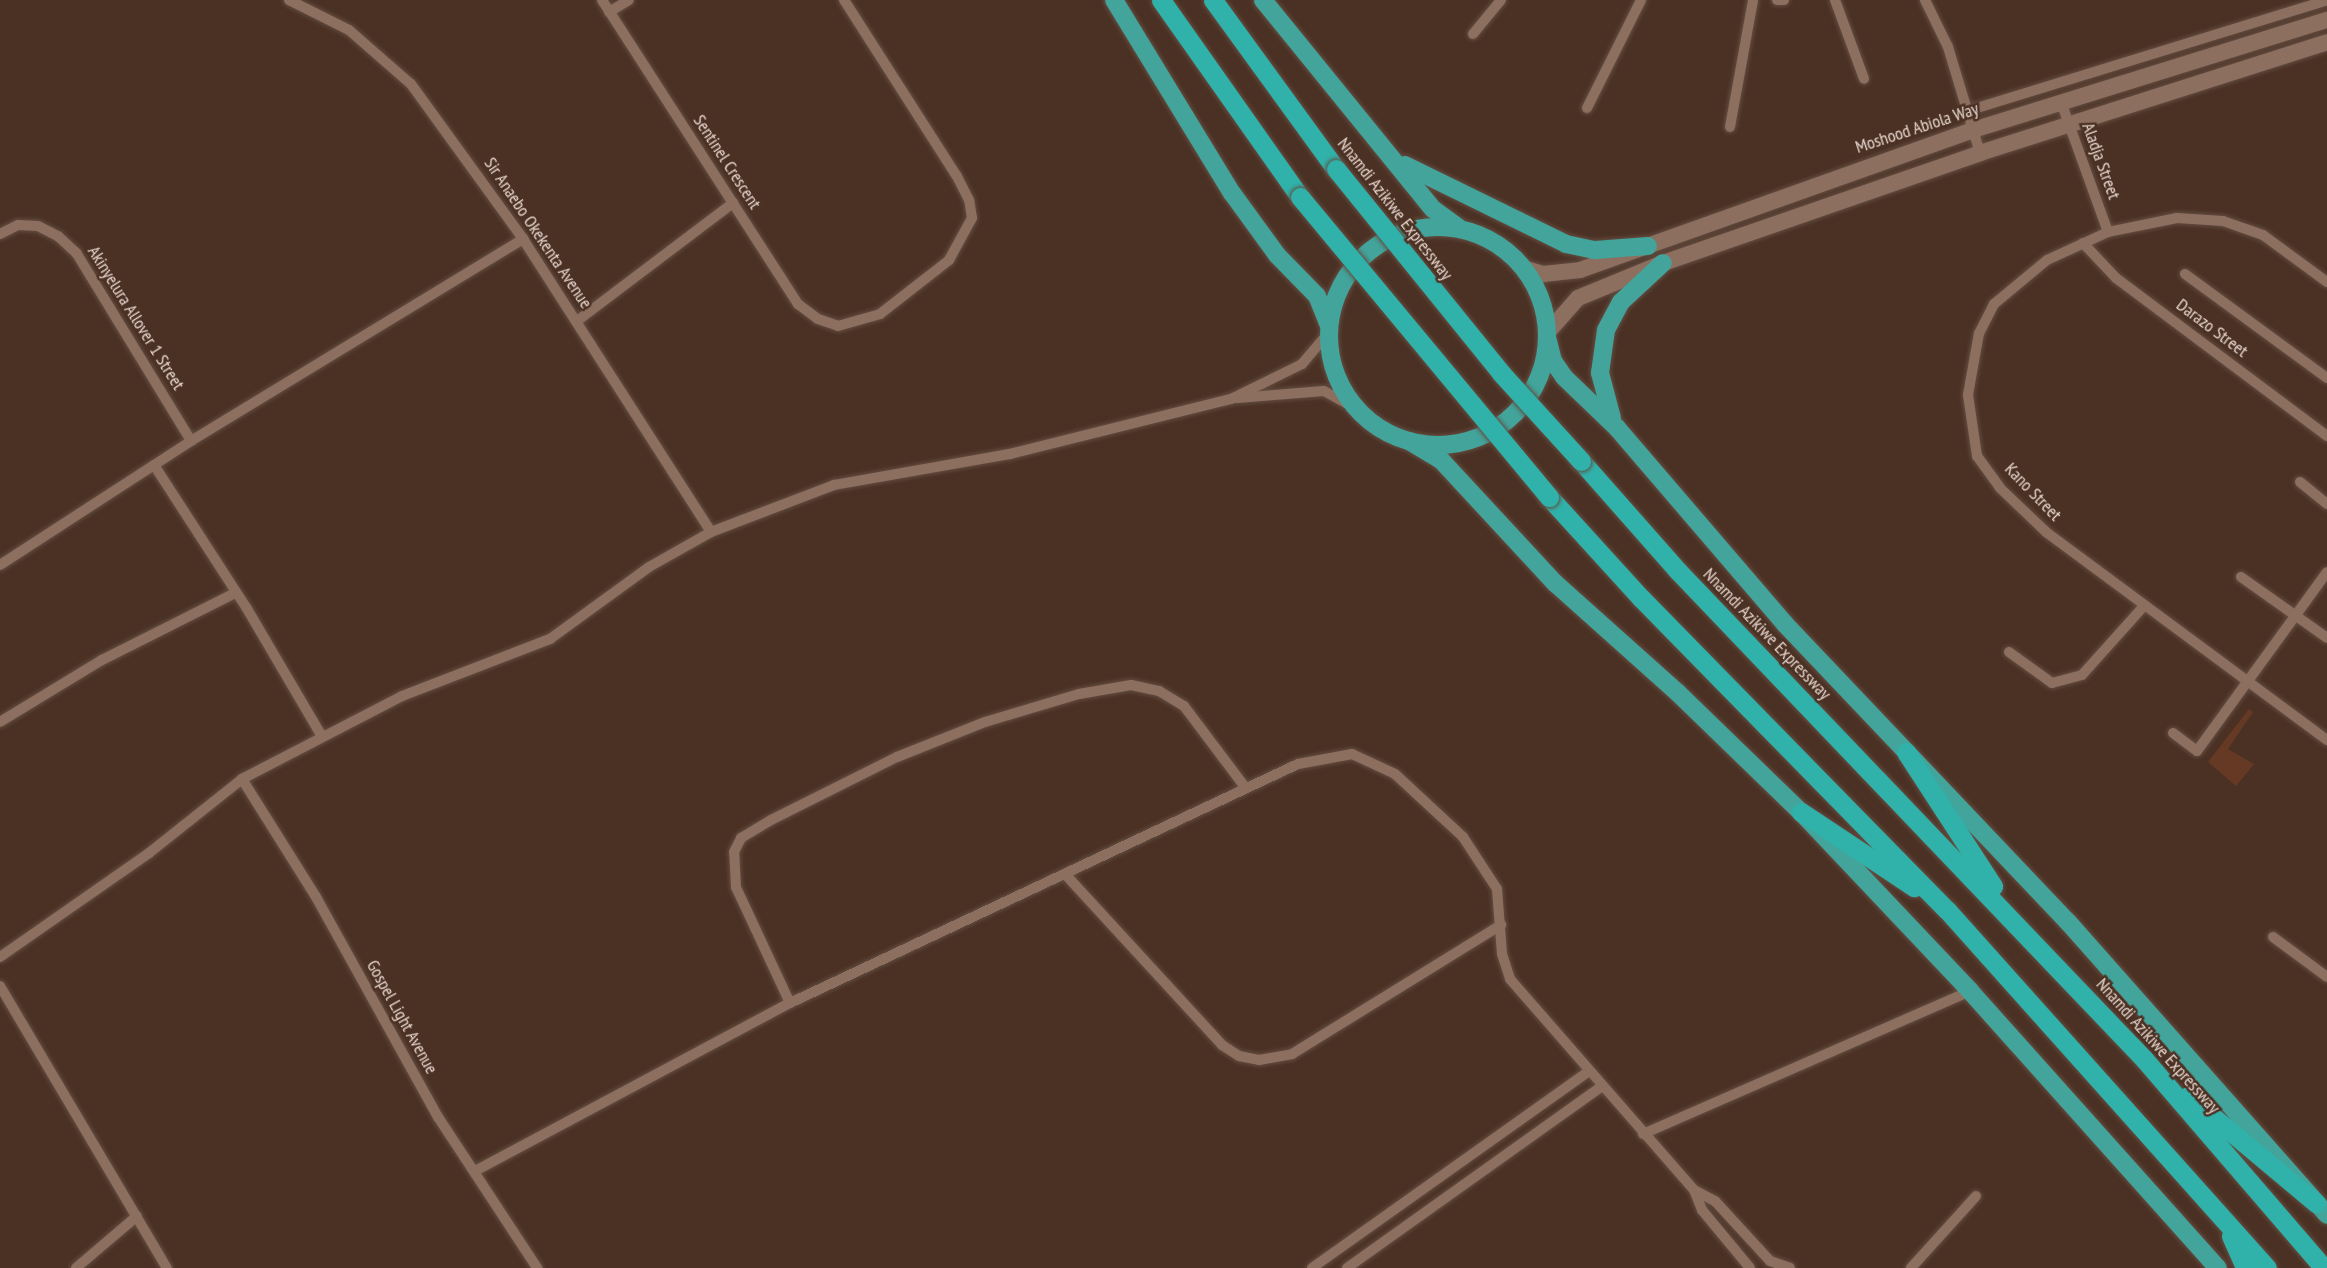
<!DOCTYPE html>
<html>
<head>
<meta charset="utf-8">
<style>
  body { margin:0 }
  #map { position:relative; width:2327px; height:1268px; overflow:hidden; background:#4b3124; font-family:"PT Sans Narrow",sans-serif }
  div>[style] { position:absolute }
  .green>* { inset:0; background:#653923 }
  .roads { filter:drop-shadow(0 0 2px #634d41) drop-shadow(0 0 2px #634d41) }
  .minor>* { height:10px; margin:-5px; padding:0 5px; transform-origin:5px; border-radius:5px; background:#8d6f60 }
  .secondary>* { height:16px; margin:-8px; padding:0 8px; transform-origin:8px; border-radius:8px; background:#8d6f60 }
  .trunk>* { height:18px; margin:-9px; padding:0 9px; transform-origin:9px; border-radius:9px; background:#42a49b }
  .trunk>.ring { margin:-9px; padding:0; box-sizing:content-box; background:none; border:18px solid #42a49b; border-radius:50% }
  .motorway>* { height:19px; margin:-9.5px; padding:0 9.5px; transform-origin:9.5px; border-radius:9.5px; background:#30b2aa }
  .bridges { filter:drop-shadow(0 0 2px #634d41) drop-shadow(0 0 2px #634d41) }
  .motorway-bridge>* { height:19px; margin:-9.5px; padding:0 9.5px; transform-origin:9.5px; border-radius:9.5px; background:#30b2aa }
  span { translate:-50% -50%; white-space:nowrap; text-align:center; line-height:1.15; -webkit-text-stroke:5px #4b3124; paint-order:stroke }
  .street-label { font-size:18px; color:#e6d5cd }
</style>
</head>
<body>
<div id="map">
  <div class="green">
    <div style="clip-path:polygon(2249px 709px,2253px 712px,2228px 749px,2254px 764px,2236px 786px,2208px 762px)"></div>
  </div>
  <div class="roads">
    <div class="minor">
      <div style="left:289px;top:0;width:67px;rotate:26.6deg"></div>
      <div style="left:349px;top:30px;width:82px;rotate:41.1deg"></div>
      <div style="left:411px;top:84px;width:191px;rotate:54.1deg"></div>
      <div style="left:523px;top:239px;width:348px;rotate:57.3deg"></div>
      <div style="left:602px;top:0;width:362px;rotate:57.2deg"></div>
      <div style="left:798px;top:304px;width:25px;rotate:37deg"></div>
      <div style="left:818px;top:319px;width:21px;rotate:19deg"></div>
      <div style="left:838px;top:326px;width:44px;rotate:-15.9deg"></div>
      <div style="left:880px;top:314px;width:88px;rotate:-38deg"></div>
      <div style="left:949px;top:260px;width:48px;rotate:-61.3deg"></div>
      <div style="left:972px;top:218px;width:18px;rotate:-99deg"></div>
      <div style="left:969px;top:200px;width:28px;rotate:-117deg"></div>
      <div style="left:956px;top:175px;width:208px;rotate:-122.6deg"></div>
      <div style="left:1777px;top:0;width:7px"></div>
      <div style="left:1835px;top:0;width:84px;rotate:69.8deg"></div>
      <div style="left:1925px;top:0;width:52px;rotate:63.9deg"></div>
      <div style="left:1948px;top:47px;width:111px;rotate:73.2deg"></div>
      <div style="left:609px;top:12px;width:23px;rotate:-31deg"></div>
      <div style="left:1473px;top:34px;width:44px;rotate:-50.5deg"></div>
      <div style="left:2061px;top:102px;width:138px;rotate:70.1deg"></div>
      <div style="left:1587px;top:108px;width:121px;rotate:-63.4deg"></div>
      <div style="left:1967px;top:111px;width:377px;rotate:-17.1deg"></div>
      <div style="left:1730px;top:127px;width:129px;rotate:-79.7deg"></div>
      <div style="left:0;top:234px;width:20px;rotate:-27deg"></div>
      <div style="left:18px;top:225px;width:20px;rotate:3deg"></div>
      <div style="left:38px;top:226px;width:22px;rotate:27deg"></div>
      <div style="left:58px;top:236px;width:26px;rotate:43deg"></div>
      <div style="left:77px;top:254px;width:219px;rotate:58.6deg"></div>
      <div style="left:2083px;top:243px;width:48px;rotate:46.7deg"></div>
      <div style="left:2116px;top:278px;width:264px;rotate:36.8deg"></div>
      <div style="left:2185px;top:274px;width:176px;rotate:36.2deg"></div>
      <div style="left:2327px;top:282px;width:79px;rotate:-143.7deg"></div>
      <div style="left:2263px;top:235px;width:42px;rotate:-160.7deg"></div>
      <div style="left:2223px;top:221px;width:46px;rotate:-176.3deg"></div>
      <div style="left:2177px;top:218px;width:70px;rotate:168.5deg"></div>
      <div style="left:2108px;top:232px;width:67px;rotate:155.3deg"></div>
      <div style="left:2047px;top:260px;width:69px;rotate:140.3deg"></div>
      <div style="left:1994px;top:304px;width:33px;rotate:117deg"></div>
      <div style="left:1979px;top:333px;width:63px;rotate:100.1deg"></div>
      <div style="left:1968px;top:395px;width:62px;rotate:81.6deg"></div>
      <div style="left:1977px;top:456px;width:39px;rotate:54deg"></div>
      <div style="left:2000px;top:488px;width:64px;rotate:43.7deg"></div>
      <div style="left:2046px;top:532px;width:350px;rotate:36.5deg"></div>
      <div style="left:577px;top:321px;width:196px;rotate:-37.1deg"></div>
      <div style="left:1237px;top:398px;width:87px;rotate:-4.6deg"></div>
      <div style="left:1324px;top:391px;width:38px;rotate:29deg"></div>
      <div style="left:154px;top:465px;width:169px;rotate:57.1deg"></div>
      <div style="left:246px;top:607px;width:148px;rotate:59.6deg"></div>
      <div style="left:2300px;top:482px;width:35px;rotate:39deg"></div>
      <div style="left:0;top:565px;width:228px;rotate:-33deg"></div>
      <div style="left:191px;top:441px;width:389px;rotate:-31.3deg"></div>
      <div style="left:2241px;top:577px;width:105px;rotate:35.3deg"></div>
      <div style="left:2009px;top:652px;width:53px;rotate:35.8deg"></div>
      <div style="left:2052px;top:683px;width:31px;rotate:-15deg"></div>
      <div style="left:2082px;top:675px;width:93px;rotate:-48.1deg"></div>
      <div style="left:0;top:722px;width:119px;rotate:-31.3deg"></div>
      <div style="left:102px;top:660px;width:149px;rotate:-26.7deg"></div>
      <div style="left:2173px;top:733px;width:30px;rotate:37deg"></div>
      <div style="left:2197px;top:751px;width:221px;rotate:-54deg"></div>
      <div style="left:242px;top:779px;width:139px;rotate:57.9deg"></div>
      <div style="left:316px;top:897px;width:252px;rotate:61deg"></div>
      <div style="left:438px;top:1117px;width:181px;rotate:56.7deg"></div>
      <div style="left:1065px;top:874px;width:232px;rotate:47.4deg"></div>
      <div style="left:1222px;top:1045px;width:20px;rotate:33deg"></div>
      <div style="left:1239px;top:1056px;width:20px;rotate:11deg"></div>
      <div style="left:1259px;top:1060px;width:34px;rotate:-10deg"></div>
      <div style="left:1292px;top:1054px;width:246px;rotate:-31.7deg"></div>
      <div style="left:2273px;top:937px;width:67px;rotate:36.5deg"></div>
      <div style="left:0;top:957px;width:182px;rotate:-34.9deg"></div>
      <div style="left:149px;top:853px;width:119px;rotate:-38.5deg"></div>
      <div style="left:242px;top:779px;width:180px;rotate:-27.4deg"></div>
      <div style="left:402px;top:696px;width:159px;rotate:-21.1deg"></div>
      <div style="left:550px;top:639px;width:122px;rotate:-36deg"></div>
      <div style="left:649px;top:567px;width:71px;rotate:-29.4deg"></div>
      <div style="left:711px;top:532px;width:132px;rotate:-20.9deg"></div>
      <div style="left:834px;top:485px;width:179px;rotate:-10deg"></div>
      <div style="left:1010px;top:454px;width:228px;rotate:-14deg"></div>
      <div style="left:1231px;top:399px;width:79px;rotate:-26.2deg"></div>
      <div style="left:1302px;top:364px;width:42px;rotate:-49.8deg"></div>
      <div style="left:0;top:986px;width:328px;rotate:59.4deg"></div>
      <div style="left:790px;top:1003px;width:128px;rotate:-115deg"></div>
      <div style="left:736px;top:887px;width:35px;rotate:-93deg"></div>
      <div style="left:734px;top:852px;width:16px;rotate:-63deg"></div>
      <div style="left:741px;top:838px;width:35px;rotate:-31deg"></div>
      <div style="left:771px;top:820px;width:141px;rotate:-26.6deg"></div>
      <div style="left:897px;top:757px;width:95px;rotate:-21.7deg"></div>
      <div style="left:985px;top:722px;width:98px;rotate:-16.6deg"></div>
      <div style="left:1079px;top:694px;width:53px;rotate:-9.8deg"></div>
      <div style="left:1131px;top:685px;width:29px;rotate:12deg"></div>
      <div style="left:1159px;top:691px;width:29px;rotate:31deg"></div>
      <div style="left:1184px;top:706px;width:101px;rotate:53deg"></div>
      <div style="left:1643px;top:1134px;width:357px;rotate:-23.6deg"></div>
      <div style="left:475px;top:1171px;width:357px;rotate:-28.1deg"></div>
      <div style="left:790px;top:1003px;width:561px;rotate:-25.2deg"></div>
      <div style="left:1298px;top:764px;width:55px;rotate:-10.5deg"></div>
      <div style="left:1352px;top:754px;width:47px;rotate:24.9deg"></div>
      <div style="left:1395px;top:774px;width:93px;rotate:42.8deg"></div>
      <div style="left:1463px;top:837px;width:62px;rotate:56.8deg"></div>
      <div style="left:1497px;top:889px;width:65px;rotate:85.6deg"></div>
      <div style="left:1502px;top:954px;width:26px;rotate:72deg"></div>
      <div style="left:1510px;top:979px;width:280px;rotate:48.9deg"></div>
      <div style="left:1694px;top:1190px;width:24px;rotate:28deg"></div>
      <div style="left:1715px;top:1201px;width:81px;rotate:47.5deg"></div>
      <div style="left:1770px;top:1261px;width:21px;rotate:19deg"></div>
      <div style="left:1694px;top:1190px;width:22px;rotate:68deg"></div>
      <div style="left:1702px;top:1210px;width:75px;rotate:50.4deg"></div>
      <div style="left:76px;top:1268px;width:80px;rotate:-40.4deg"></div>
      <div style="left:1312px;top:1268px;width:339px;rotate:-35.4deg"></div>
      <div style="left:1347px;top:1268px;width:312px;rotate:-35.5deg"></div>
      <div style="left:1911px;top:1268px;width:97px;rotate:-47.9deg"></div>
    </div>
    <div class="secondary">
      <div style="left:1523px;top:268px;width:21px;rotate:17deg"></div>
      <div style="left:1543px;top:274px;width:37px;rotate:-6deg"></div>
      <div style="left:1580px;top:270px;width:417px;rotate:-19.6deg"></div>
      <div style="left:1973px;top:130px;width:371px;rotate:-17.3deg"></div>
      <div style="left:1548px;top:332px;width:45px;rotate:-48.6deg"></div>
      <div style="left:1578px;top:298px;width:92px;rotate:-22.4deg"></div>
      <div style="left:1663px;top:263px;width:336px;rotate:-19.1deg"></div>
      <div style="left:1980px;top:153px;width:364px;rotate:-17.7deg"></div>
    </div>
    <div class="trunk">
      <div style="left:1114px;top:0;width:226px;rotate:58.6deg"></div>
      <div style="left:1232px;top:193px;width:77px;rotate:54deg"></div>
      <div style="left:1277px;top:255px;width:57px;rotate:45.7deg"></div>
      <div style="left:1317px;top:296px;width:31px;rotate:68deg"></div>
      <div style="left:1263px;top:0;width:269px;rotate:50.9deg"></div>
      <div style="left:1433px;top:209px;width:32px;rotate:36deg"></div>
      <div style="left:1405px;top:165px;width:179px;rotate:26.1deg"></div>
      <div style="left:1566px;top:244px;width:30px;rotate:12deg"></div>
      <div style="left:1595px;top:250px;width:53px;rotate:-4.3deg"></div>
      <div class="ring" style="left:1329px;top:227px;width:200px;height:200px"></div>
      <div style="left:1548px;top:341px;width:21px;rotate:76deg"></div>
      <div style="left:1553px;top:361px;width:19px;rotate:55deg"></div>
      <div style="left:1564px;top:377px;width:74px;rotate:43.9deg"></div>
      <div style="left:1617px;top:428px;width:258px;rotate:49.4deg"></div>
      <div style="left:1785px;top:624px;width:411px;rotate:46.5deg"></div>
      <div style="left:2068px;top:922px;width:391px;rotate:48.5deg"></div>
      <div style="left:1612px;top:418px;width:47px;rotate:-104.9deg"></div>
      <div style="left:1600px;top:373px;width:43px;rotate:-82.1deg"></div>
      <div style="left:1606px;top:330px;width:32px;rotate:-62deg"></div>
      <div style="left:1621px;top:302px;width:57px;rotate:-42.9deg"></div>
      <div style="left:1409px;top:441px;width:37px;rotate:31deg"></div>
      <div style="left:1441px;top:460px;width:168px;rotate:47.2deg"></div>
      <div style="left:1555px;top:583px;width:165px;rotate:41.8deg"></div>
      <div style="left:1678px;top:693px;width:171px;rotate:44.1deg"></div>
      <div style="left:1801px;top:812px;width:246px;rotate:46.6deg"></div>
      <div style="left:1970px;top:991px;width:372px;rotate:48.2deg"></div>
    </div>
    <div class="motorway">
      <div style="left:1161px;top:0;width:241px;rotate:54.8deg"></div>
      <div style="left:1213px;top:0;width:209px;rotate:54deg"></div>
      <div style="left:1581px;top:461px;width:147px;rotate:48.6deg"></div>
      <div style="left:1678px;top:571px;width:675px;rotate:46.32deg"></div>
      <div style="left:2144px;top:1059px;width:276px;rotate:49.3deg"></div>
      <div style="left:1549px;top:497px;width:137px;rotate:47.7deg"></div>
      <div style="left:1641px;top:598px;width:437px;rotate:45.6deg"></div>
      <div style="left:1947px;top:910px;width:480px;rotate:48.2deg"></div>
      <div style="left:1906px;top:752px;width:160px;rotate:57deg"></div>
      <div style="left:1801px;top:812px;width:136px;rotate:33.6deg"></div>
      <div style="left:2188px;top:1096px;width:167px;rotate:39.9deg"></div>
      <div style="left:2231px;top:1236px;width:35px;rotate:66deg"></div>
    </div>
  </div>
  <div class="bridges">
    <div class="motorway-bridge">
      <div style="left:1336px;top:169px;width:262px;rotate:51deg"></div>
      <div style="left:1501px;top:373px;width:119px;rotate:47.7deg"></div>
      <div style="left:1300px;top:197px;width:390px;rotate:50.3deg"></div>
    </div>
  </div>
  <div class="street-label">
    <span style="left:1917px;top:128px;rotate:-18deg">Moshood Abiola Way</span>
    <span style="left:2101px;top:161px;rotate:70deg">Aladja Street</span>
    <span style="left:727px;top:162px;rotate:57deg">Sentinel Crescent</span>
    <span style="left:1395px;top:209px;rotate:52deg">Nnamdi Azikiwe Expressway</span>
    <span style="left:538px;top:233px;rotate:56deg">Sir Anaebo Okekenta Avenue</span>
    <span style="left:136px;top:318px;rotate:58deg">Akinyelura Allover 1 Street</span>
    <span style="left:2212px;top:328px;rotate:37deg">Darazo Street</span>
    <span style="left:2033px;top:492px;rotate:46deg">Kano Street</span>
    <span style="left:1767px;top:634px;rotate:46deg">Nnamdi Azikiwe Expressway</span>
    <span style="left:402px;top:1017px;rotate:61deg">Gospel Light Avenue</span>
    <span style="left:2158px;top:1046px;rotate:48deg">Nnamdi Azikiwe Expressway</span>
  </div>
</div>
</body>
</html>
